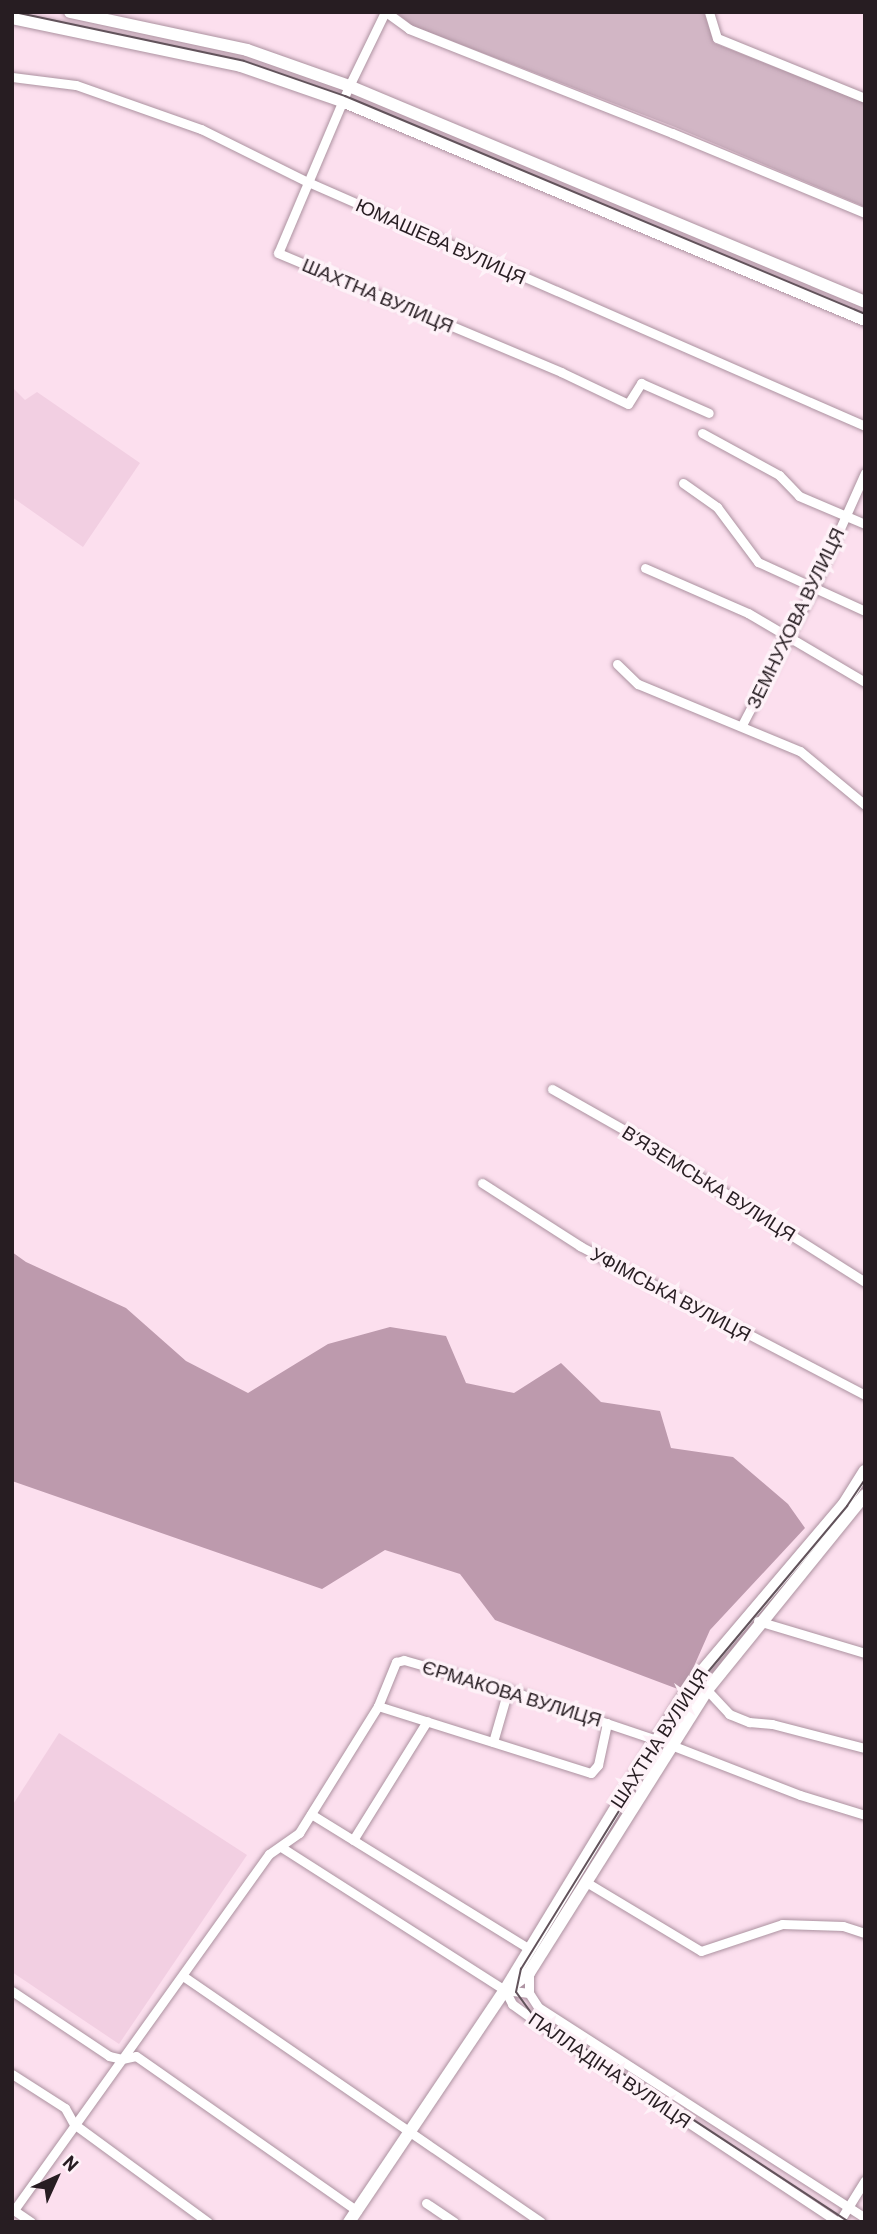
<!DOCTYPE html>
<html>
<head>
<meta charset="utf-8">
<style>
  body { margin:0 }
  #map { position:relative; width:877px; height:2234px; overflow:hidden; background:#fcdfee; font-family:Barlow,sans-serif }
  div>[style] { position:absolute }
  .built>* { inset:0; background:#f2cfe2 }
  .green>* { inset:0; background:#d2b6c5 }
  .forest>* { inset:0; background:#bd9aad }
  .roads { filter:drop-shadow(0 0 2px #ac92a0) drop-shadow(0 0 2px #ac92a0) }
  .minor>* { height:9px; margin:-4.5px; padding:0 4.5px; transform-origin:4.5px; border-radius:4.5px; background:#fff }
  .secondary>* { height:12px; margin:-6px; padding:0 6px; transform-origin:6px; border-radius:6px; background:#fff }
  .tram>* { height:2px; margin:-1px; padding:0 1px; transform-origin:1px; border-radius:1px; background:#62535b }
  span { translate:-50% -50%; white-space:nowrap; text-align:center; line-height:1.15; -webkit-text-stroke:7px #fef2f8; paint-order:stroke }
  .street-label { font-size:19px; color:#271d22 }
  .frame { position:absolute; inset:0; border:14px solid #271d22; pointer-events:none }
  .north { position:absolute; left:21px; top:2143px; width:70px; height:70px; -webkit-text-stroke:5px #fef2f8; paint-order:stroke; rotate:45deg; font-size:19px; font-weight:700; line-height:28px; text-align:center; color:#271d22 }
  .north::after { content:''; display:block; margin:auto; width:24px; height:32px; background:#271d22; clip-path:polygon(50% 0,100% 100%,50% 72%,0 100%) }
</style>
</head>
<body>
<div id="map">
  <div class="built">
    <div style="clip-path:polygon(12px 387px,25px 400px,37px 392px,140px 463px,83px 547px,12px 497px)"></div>
    <div style="clip-path:polygon(59px 1733px,247px 1855px,119px 2044px,12px 1972px,12px 1806px)"></div>
  </div>
  <div class="green">
    <div style="clip-path:polygon(395px 12px,704px 12px,714px 43px,865px 103px,865px 207px,675px 127px,413px 26px)"></div>
  </div>
  <div class="forest">
    <div style="clip-path:polygon(12px 1252px,26px 1262px,126px 1308px,186px 1361px,248px 1393px,328px 1344px,390px 1327px,446px 1336px,466px 1383px,514px 1393px,561px 1363px,601px 1402px,660px 1411px,671px 1448px,733px 1457px,788px 1504px,805px 1528px,710px 1630px,683px 1691px,495px 1620px,460px 1574px,385px 1550px,322px 1589px,12px 1481px)"></div>
  </div>
  <div class="roads">
    <div class="minor">
      <div style="left:385px;top:12px;width:82px;rotate:115.9deg"></div>
      <div style="left:349px;top:86px;width:181px;rotate:113deg"></div>
      <div style="left:278px;top:253px;width:307px;rotate:22.8deg"></div>
      <div style="left:561px;top:372px;width:74px;rotate:25.5deg"></div>
      <div style="left:628px;top:404px;width:25px;rotate:-58deg"></div>
      <div style="left:641px;top:383px;width:74px;rotate:23.8deg"></div>
      <div style="left:386px;top:12px;width:29px;rotate:36deg"></div>
      <div style="left:409px;top:29px;width:283px;rotate:21.6deg"></div>
      <div style="left:672px;top:133px;width:209px;rotate:22.5deg"></div>
      <div style="left:709px;top:12px;width:27px;rotate:73deg"></div>
      <div style="left:717px;top:38px;width:160px;rotate:22.1deg"></div>
      <div style="left:12px;top:77px;width:64px;rotate:7.1deg"></div>
      <div style="left:76px;top:85px;width:133px;rotate:19.4deg"></div>
      <div style="left:201px;top:129px;width:119px;rotate:26.4deg"></div>
      <div style="left:308px;top:182px;width:608px;rotate:23.66deg"></div>
      <div style="left:702px;top:433px;width:88px;rotate:28.6deg"></div>
      <div style="left:779px;top:475px;width:29px;rotate:46deg"></div>
      <div style="left:799px;top:496px;width:72px;rotate:23deg"></div>
      <div style="left:683px;top:483px;width:42px;rotate:35.2deg"></div>
      <div style="left:717px;top:507px;width:69px;rotate:53.3deg"></div>
      <div style="left:758px;top:562px;width:118px;rotate:24.6deg"></div>
      <div style="left:645px;top:568px;width:112px;rotate:23.6deg"></div>
      <div style="left:748px;top:613px;width:136px;rotate:30.5deg"></div>
      <div style="left:617px;top:664px;width:29px;rotate:44deg"></div>
      <div style="left:638px;top:684px;width:175px;rotate:22.5deg"></div>
      <div style="left:800px;top:751px;width:85px;rotate:39.7deg"></div>
      <div style="left:742px;top:725px;width:153px;rotate:-62.4deg"></div>
      <div style="left:813px;top:589px;width:127px;rotate:-65.9deg"></div>
      <div style="left:552px;top:1089px;width:95px;rotate:29.5deg"></div>
      <div style="left:635px;top:1136px;width:272px;rotate:32.4deg"></div>
      <div style="left:482px;top:1183px;width:117px;rotate:32.7deg"></div>
      <div style="left:580px;top:1246px;width:322px;rotate:27.6deg"></div>
      <div style="left:758px;top:1621px;width:112px;rotate:16.7deg"></div>
      <div style="left:692px;top:1683px;width:17px;rotate:25deg"></div>
      <div style="left:707px;top:1690px;width:33px;rotate:47deg"></div>
      <div style="left:729px;top:1714px;width:22px;rotate:22deg"></div>
      <div style="left:749px;top:1722px;width:23px;rotate:5deg"></div>
      <div style="left:772px;top:1724px;width:96px;rotate:14.5deg"></div>
      <div style="left:378px;top:1706px;width:223px;rotate:17.5deg"></div>
      <div style="left:591px;top:1773px;width:11px;rotate:-49deg"></div>
      <div style="left:598px;top:1765px;width:43px;rotate:-77.9deg"></div>
      <div style="left:493px;top:1742px;width:54px;rotate:-73.9deg"></div>
      <div style="left:311px;top:1814px;width:255px;rotate:31.7deg"></div>
      <div style="left:353px;top:1840px;width:140px;rotate:-58.1deg"></div>
      <div style="left:281px;top:1847px;width:266px;rotate:32.6deg"></div>
      <div style="left:505px;top:1990px;width:16px;rotate:63deg"></div>
      <div style="left:512px;top:2004px;width:24px;rotate:36deg"></div>
      <div style="left:531px;top:2018px;width:369px;rotate:33.6deg"></div>
      <div style="left:586px;top:1882px;width:134px;rotate:31deg"></div>
      <div style="left:701px;top:1951px;width:85px;rotate:-18.4deg"></div>
      <div style="left:782px;top:1924px;width:61px;rotate:1.9deg"></div>
      <div style="left:843px;top:1926px;width:23px;rotate:18deg"></div>
      <div style="left:529px;top:1973px;width:20px;rotate:90deg"></div>
      <div style="left:529px;top:1993px;width:17px;rotate:57deg"></div>
      <div style="left:538px;top:2007px;width:389px;rotate:32.8deg"></div>
      <div style="left:183px;top:1976px;width:434px;rotate:34.5deg"></div>
      <div style="left:505px;top:1990px;width:24px;rotate:7deg"></div>
      <div style="left:12px;top:1991px;width:117px;rotate:33.8deg"></div>
      <div style="left:109px;top:2056px;width:13px;rotate:13deg"></div>
      <div style="left:122px;top:2059px;width:14px;rotate:-12deg"></div>
      <div style="left:136px;top:2056px;width:270px;rotate:35deg"></div>
      <div style="left:12px;top:2074px;width:63px;rotate:32.7deg"></div>
      <div style="left:65px;top:2108px;width:18px;rotate:61deg"></div>
      <div style="left:74px;top:2124px;width:166px;rotate:36.2deg"></div>
      <div style="left:426px;top:2203px;width:34px;rotate:34deg"></div>
      <div style="left:12px;top:2209px;width:23px;rotate:34deg"></div>
      <div style="left:14px;top:2210px;width:438px;rotate:-54.4deg"></div>
      <div style="left:269px;top:1854px;width:37px;rotate:-35deg"></div>
      <div style="left:299px;top:1833px;width:150px;rotate:-58.1deg"></div>
      <div style="left:378px;top:1706px;width:48px;rotate:-67.8deg"></div>
      <div style="left:396px;top:1662px;width:8px;rotate:-14deg"></div>
      <div style="left:404px;top:1660px;width:108px;rotate:16.1deg"></div>
      <div style="left:508px;top:1690px;width:172px;rotate:18.6deg"></div>
      <div style="left:671px;top:1745px;width:138px;rotate:21.2deg"></div>
      <div style="left:800px;top:1795px;width:68px;rotate:17.1deg"></div>
      <div style="left:839px;top:2222px;width:49px;rotate:-58.2deg"></div>
    </div>
    <div class="secondary">
      <div style="left:70px;top:12px;width:181px;rotate:12.1deg"></div>
      <div style="left:247px;top:50px;width:108px;rotate:19.4deg"></div>
      <div style="left:349px;top:86px;width:559px;rotate:22.71deg"></div>
      <div style="left:12px;top:18px;width:234px;rotate:11.8deg"></div>
      <div style="left:241px;top:66px;width:107px;rotate:19.1deg"></div>
      <div style="left:342px;top:101px;width:567px;rotate:22.72deg"></div>
      <div style="left:509px;top:1988px;width:25px;rotate:-37deg"></div>
      <div style="left:529px;top:1973px;width:334px;rotate:-57.8deg"></div>
      <div style="left:707px;top:1690px;width:251px;rotate:-51deg"></div>
      <div style="left:349px;top:2222px;width:280px;rotate:-56.1deg"></div>
      <div style="left:505px;top:1990px;width:359px;rotate:-58.7deg"></div>
      <div style="left:692px;top:1683px;width:235px;rotate:-49.7deg"></div>
      <div style="left:844px;top:1504px;width:39px;rotate:-58deg"></div>
    </div>
  </div>
  <div class="tram">
    <div style="left:14px;top:12px;width:235px;rotate:12deg"></div>
    <div style="left:244px;top:61px;width:107px;rotate:19.1deg"></div>
    <div style="left:345px;top:96px;width:564px;rotate:22.74deg"></div>
    <div style="left:849px;top:2222px;width:379px;rotate:-146.7deg"></div>
    <div style="left:532px;top:2014px;width:27px;rotate:-126deg"></div>
    <div style="left:516px;top:1992px;width:24px;rotate:-78deg"></div>
    <div style="left:521px;top:1969px;width:334px;rotate:-58.2deg"></div>
    <div style="left:697px;top:1685px;width:234px;rotate:-50deg"></div>
    <div style="left:847px;top:1506px;width:32px;rotate:-56deg"></div>
  </div>
  <div class="street-label">
    <span style="left:441px;top:241px;rotate:24deg">ЮМАШЕВА ВУЛИЦЯ</span>
    <span style="left:378px;top:295px;rotate:23deg">ШАХТНА ВУЛИЦЯ</span>
    <span style="left:795px;top:618px;rotate:-64deg">ЗЕМНУХОВА ВУЛИЦЯ</span>
    <span style="left:709px;top:1183px;rotate:32deg">В’ЯЗЕМСЬКА ВУЛИЦЯ</span>
    <span style="left:671px;top:1294px;rotate:28deg">УФІМСЬКА ВУЛИЦЯ</span>
    <span style="left:512px;top:1693px;rotate:17deg">ЄРМАКОВА ВУЛИЦЯ</span>
    <span style="left:659px;top:1738px;rotate:-57deg">ШАХТНА ВУЛИЦЯ</span>
    <span style="left:610px;top:2070px;rotate:34deg">ПАЛЛАДІНА ВУЛИЦЯ</span>
  </div>
  <div class="frame"></div>
  <div class="north">N</div>
</div>
</body>
</html>
